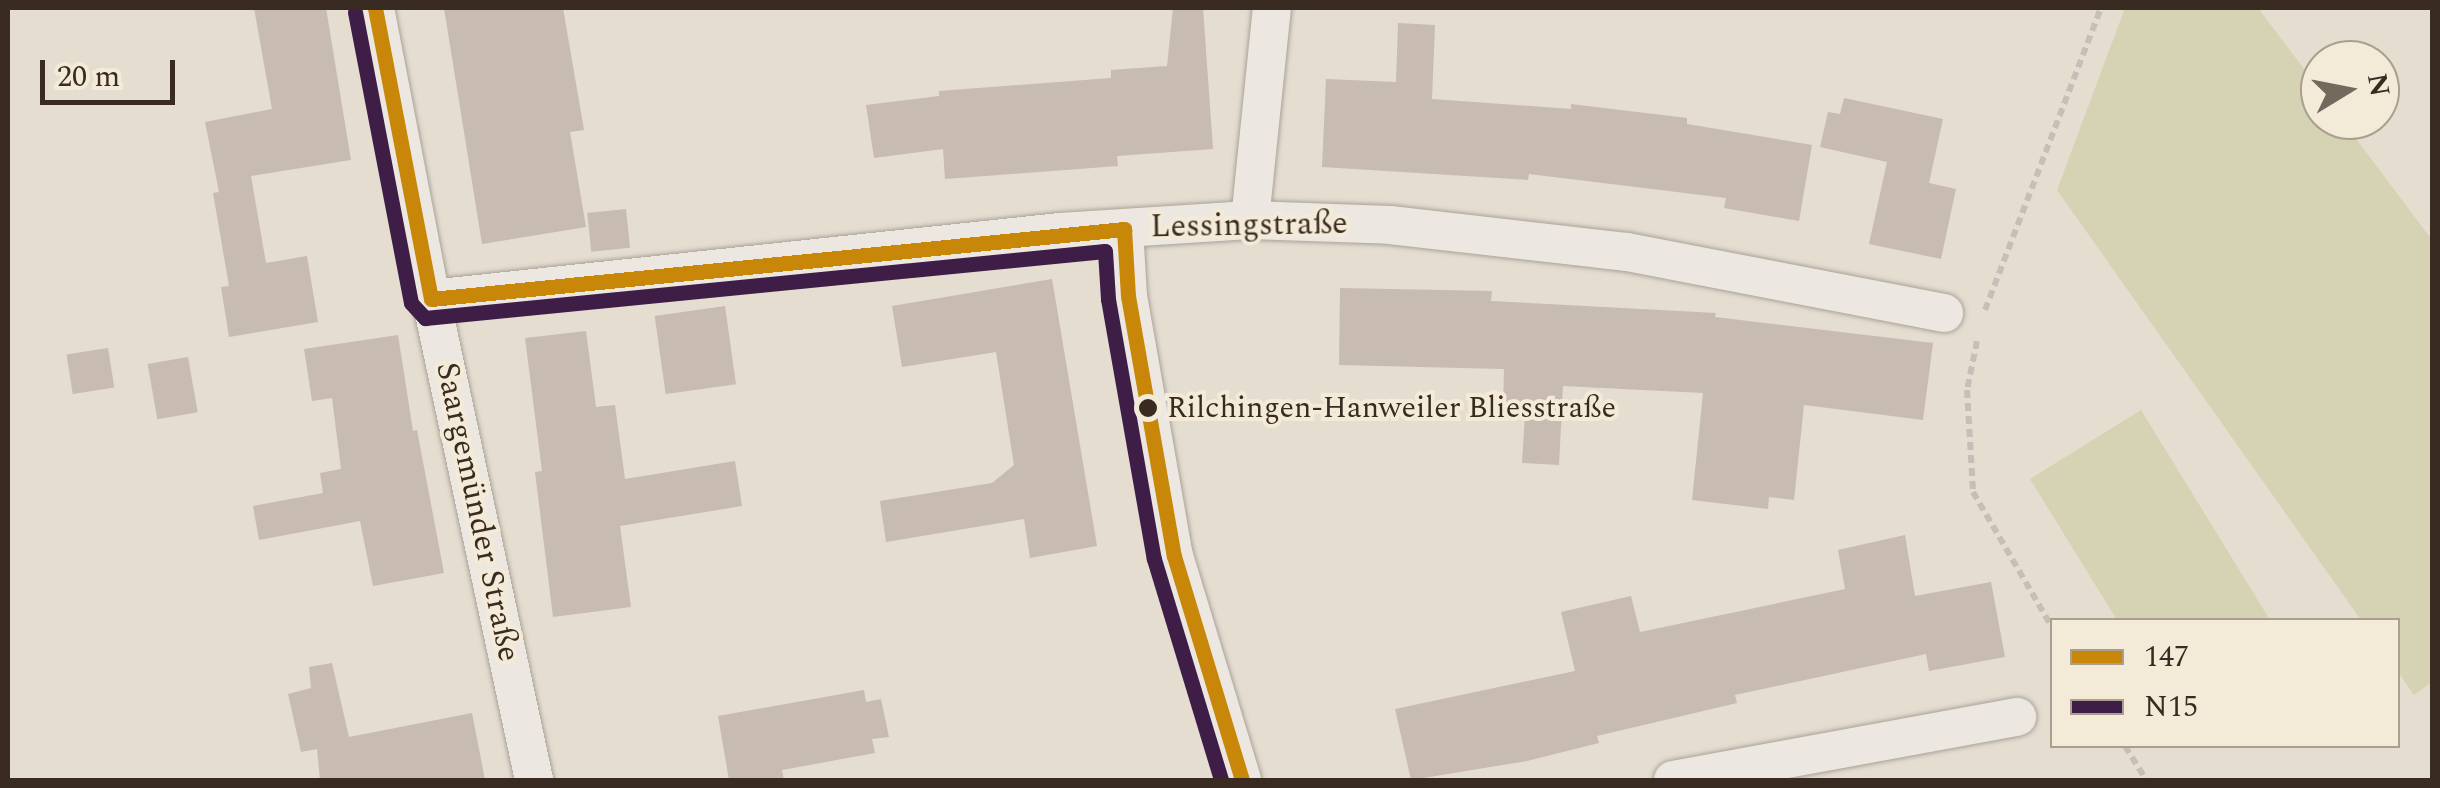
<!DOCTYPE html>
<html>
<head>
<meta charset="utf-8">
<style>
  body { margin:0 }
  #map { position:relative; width:2440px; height:788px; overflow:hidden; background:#e4ddd0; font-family:Spectral,serif }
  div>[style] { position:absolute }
  .green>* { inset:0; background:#d5d3b3 }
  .building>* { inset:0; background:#c8bbb1; transform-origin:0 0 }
  .path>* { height:6px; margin-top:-3px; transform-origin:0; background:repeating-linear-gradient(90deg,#c5bfb8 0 8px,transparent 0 13px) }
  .roads { filter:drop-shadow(0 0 2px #aaa298) drop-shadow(0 0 2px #aaa298) }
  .street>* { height:38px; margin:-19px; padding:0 19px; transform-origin:19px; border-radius:19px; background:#ece8e1 }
  .bus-1>* { height:15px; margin:-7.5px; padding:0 7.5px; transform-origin:7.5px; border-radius:7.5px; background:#c88708 }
  .bus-2>* { height:15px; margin:-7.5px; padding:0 7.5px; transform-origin:7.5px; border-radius:7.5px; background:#3e1d47 }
  .dots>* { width:28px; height:28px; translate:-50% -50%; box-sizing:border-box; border:5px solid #f4ead8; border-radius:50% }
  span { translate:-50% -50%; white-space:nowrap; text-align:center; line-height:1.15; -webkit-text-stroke:8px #f4ead8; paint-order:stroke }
  .bus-label { font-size:30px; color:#392b21 }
  .left { translate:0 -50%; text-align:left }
  .street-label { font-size:32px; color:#392b21 }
  .frame { position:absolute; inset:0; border:10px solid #392b21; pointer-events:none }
  .legend { position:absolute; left:2050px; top:618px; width:350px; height:130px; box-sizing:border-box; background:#f4ead8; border:2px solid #a99e8f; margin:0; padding:12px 18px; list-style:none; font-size:30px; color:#392b21 }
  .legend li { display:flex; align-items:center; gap:20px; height:50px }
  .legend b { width:50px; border:2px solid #a99e8f }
  .north { position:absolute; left:2300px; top:40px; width:100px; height:100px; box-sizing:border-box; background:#f4ead8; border:2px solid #a99e8f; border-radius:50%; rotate:80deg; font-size:28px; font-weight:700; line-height:40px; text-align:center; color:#392b21 }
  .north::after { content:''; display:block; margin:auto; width:35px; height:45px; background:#75695e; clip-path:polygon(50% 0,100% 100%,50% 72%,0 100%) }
  .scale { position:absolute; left:40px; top:60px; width:135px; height:45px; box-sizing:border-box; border:5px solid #392b21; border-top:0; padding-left:12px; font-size:30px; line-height:35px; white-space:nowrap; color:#392b21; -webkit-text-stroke:8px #f4ead8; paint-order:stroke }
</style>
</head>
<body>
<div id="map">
  <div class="green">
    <div style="clip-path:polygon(2125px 8px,2258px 8px,2320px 90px,2320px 120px,2342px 120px,2432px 240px,2432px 682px,2414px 695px,2398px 672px,2398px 620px,2361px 620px,2057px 190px)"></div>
    <div style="clip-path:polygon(2141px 410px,2270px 620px,2117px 620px,2030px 479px)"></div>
  </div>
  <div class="building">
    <div style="clip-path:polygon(254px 8px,326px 8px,351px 160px,251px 176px,266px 263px,307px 256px,318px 322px,229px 337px,221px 287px,229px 286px,213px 193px,219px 192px,205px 122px,272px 109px)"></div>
    <div style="clip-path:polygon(444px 8px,563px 8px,584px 130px,570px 132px,586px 227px,482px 244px)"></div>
    <div style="clip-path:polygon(1173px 8px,1203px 8px,1213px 149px,1117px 156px,1118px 166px,945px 179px,943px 149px,874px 158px,866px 105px,939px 96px,939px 91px,1111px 78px,1111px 70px,1167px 66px)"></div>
    <div style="clip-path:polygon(1398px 23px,1435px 25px,1432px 99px,1571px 109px,1571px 104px,1687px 118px,1687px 124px,1812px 145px,1799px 221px,1724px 208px,1726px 198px,1529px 174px,1528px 180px,1322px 167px,1326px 79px,1396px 82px)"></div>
    <div style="clip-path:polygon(1844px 98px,1943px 119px,1929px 183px,1956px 189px,1941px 259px,1869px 244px,1887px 162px,1820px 147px,1828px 112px,1840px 114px)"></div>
    <div style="left:626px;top:209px;width:39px;height:39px;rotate:84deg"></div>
    <div style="clip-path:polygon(1052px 279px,1097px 546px,1030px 558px,1024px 519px,886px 542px,880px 501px,992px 483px,1014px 465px,996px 352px,902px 367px,892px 306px)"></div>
    <div style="clip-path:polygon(1340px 288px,1492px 291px,1491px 301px,1716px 313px,1715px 317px,1933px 343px,1923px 420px,1804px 405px,1794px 500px,1769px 497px,1768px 509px,1692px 500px,1703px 393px,1563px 386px,1559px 465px,1522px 463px,1525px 414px,1503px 413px,1504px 369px,1339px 365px)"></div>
    <div style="left:725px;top:306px;width:79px;height:71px;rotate:82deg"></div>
    <div style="clip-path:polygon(586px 331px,596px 407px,615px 405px,625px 479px,735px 461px,742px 506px,620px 526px,631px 607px,553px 617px,535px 472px,542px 471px,525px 338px)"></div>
    <div style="clip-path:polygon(398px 335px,413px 431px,417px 430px,444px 573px,373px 586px,360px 521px,259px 540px,253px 506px,323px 493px,320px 473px,341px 469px,332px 398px,312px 401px,304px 349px)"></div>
    <div style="left:108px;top:348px;width:40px;height:42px;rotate:81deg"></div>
    <div style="left:188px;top:357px;width:56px;height:41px;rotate:80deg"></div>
    <div style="clip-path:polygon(1905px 535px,1915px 596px,1991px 582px,2005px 657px,1929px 671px,1926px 654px,1735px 695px,1737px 703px,1597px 736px,1599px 743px,1527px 761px,1411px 780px,1395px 709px,1575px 671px,1561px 612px,1631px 596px,1640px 632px,1845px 589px,1838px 550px)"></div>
    <div style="clip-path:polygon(332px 663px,349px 737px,472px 713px,485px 780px,320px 780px,317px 749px,301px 752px,288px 694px,311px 688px,309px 667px)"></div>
    <div style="clip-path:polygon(864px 690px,866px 702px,881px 699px,889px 737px,872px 739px,875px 753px,782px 770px,784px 780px,729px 780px,718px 716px)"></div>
  </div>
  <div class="path">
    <div style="left:1985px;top:310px;width:324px;rotate:-69deg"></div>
    <div style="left:1977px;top:341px;width:50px;rotate:101.5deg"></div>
    <div style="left:1967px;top:390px;width:102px;rotate:86.6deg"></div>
    <div style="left:1973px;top:492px;width:156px;rotate:59.7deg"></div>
    <div style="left:2125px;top:746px;width:40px;rotate:58deg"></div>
  </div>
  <div class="roads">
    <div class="street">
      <div style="left:375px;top:8px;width:296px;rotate:79.1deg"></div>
      <div style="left:431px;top:299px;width:492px;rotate:77.9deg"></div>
      <div style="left:1250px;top:220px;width:213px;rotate:-84.1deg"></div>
      <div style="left:1124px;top:229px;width:67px;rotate:86.6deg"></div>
      <div style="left:1128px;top:296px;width:264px;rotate:80deg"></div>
      <div style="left:1174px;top:556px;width:234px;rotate:73.1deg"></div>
      <div style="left:431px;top:299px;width:633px;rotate:-6.08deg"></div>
      <div style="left:1060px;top:232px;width:190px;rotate:-3.6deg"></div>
      <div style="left:1250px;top:220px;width:140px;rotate:2deg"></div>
      <div style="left:1390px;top:225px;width:239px;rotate:6.5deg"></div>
      <div style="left:1627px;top:252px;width:323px;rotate:10.9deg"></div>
      <div style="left:1673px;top:780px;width:350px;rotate:-10.4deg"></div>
    </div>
  </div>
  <div class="bus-1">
    <div style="left:375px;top:8px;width:296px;rotate:79.1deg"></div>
    <div style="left:1124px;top:229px;width:67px;rotate:86.6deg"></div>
    <div style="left:1128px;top:296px;width:264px;rotate:80deg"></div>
    <div style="left:1174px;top:556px;width:234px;rotate:73.1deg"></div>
    <div style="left:431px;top:299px;width:697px;rotate:-5.77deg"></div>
  </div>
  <div class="bus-2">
    <div style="left:355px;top:12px;width:296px;rotate:79.1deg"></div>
    <div style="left:411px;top:303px;width:21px;rotate:47deg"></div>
    <div style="left:425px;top:318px;width:683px;rotate:-5.63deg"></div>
    <div style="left:1105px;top:251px;width:48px;rotate:86.4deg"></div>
    <div style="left:1108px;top:299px;width:264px;rotate:80deg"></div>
    <div style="left:1154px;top:559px;width:231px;rotate:73.1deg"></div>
  </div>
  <div class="dots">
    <div style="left:1148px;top:408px;background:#392b21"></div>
  </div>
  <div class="bus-label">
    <span class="left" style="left:1167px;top:408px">Rilchingen-Hanweiler Bliesstraße</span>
  </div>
  <div class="street-label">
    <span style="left:1249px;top:226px;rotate:-1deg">Lessingstraße</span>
    <span style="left:477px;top:512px;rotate:78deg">Saargemünder Straße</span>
  </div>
  <div class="frame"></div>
  <ul class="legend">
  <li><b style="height:12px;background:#c88708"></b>147</li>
  <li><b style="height:12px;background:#3e1d47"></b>N15</li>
  </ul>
  <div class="north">N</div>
  <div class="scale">20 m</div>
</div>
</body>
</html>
